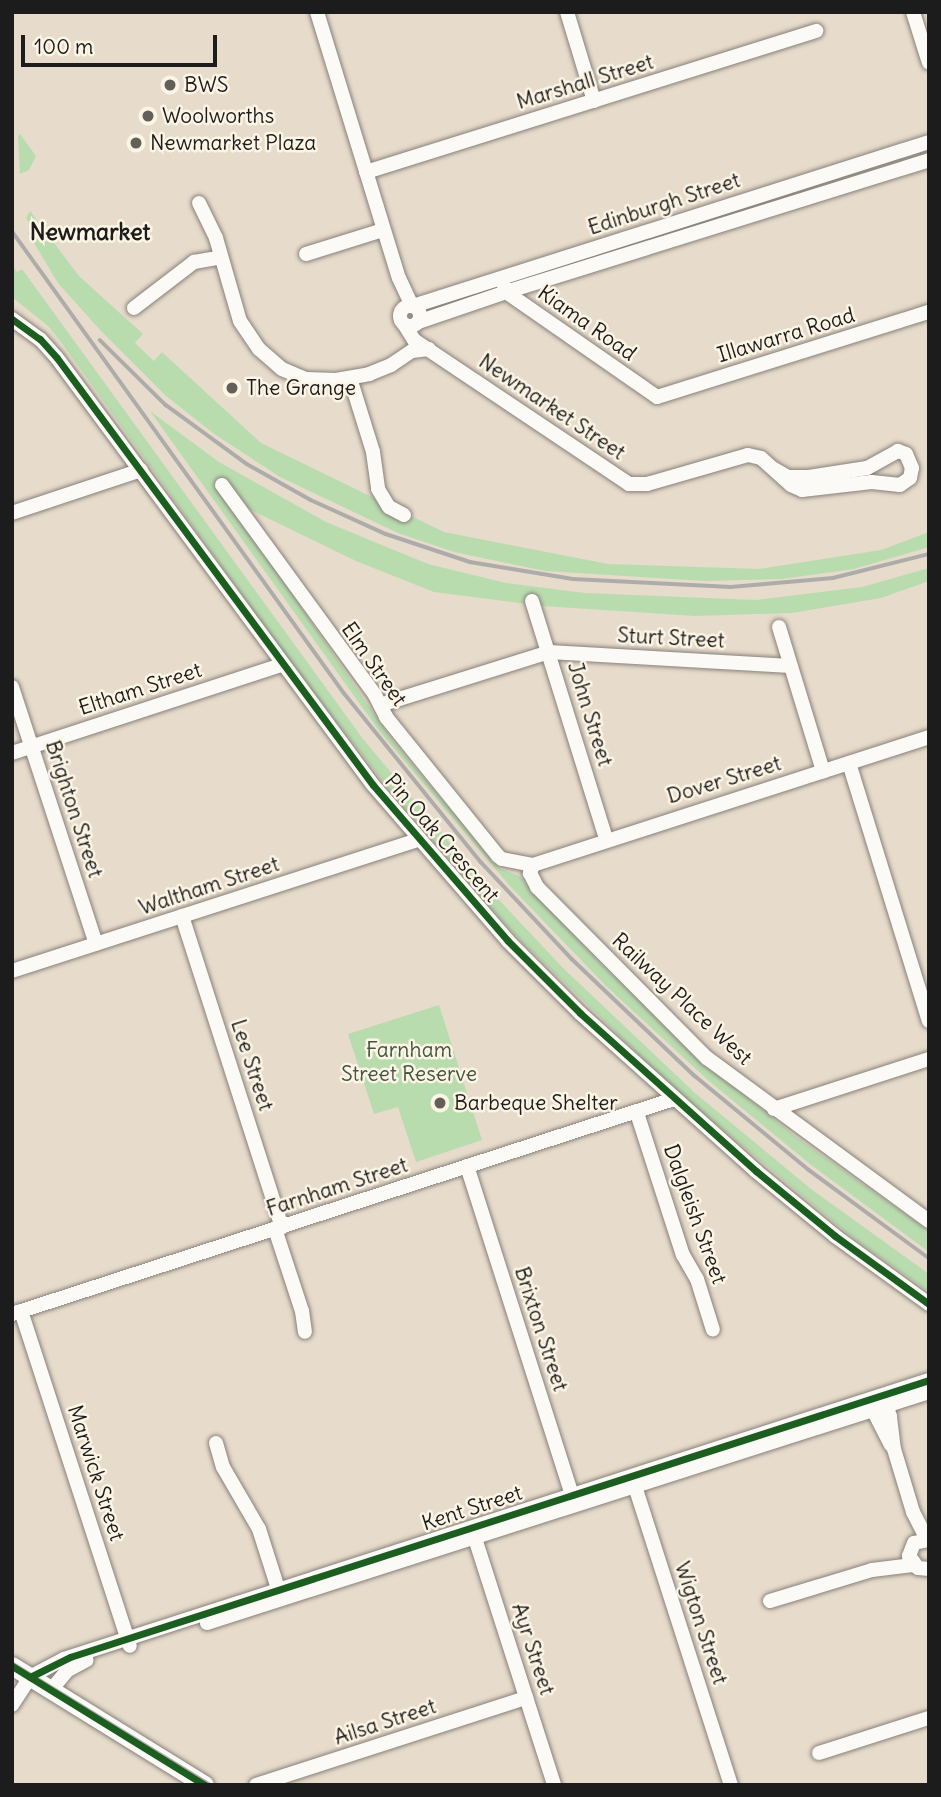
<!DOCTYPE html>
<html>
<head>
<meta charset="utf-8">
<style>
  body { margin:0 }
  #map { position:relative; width:941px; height:1797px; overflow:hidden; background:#e7dbcb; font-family:Delius,sans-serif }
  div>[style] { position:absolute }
  .green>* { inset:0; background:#b9dcaf }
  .roads { filter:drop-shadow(0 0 2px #87817a) drop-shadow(0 0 2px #87817a) }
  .minor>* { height:14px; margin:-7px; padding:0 7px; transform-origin:7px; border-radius:7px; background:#fbfaf7 }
  .minor>.ring { margin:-7px; padding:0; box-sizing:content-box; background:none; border:14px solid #fbfaf7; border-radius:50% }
  .major>* { height:18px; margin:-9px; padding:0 9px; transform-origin:9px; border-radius:9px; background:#fbfaf7 }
  .tram>* { height:2px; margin:-1px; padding:0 1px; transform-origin:1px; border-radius:1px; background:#aeacaa }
  .rail>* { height:3.5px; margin:-1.75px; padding:0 1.75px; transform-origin:1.75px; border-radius:1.75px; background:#aeacaa }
  .cycleway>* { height:7px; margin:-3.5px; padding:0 3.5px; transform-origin:3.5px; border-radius:3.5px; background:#1b5e20 }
  .dots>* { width:19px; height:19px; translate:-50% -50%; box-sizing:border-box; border:4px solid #fcf5e5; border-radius:50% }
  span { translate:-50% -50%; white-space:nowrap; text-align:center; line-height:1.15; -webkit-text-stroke:5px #fcf5e5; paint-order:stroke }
  .street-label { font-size:21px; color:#1c1c1c }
  .poi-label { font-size:21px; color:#1c1c1c }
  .left { translate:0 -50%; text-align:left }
  .park-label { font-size:21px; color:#405641 }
  .neighbourhood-label { font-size:23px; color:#1c1c1c; font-weight:700 }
  .frame { position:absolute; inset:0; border:14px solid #1c1c1c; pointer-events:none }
  .scale { position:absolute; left:21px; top:35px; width:196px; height:32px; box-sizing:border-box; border:4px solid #1c1c1c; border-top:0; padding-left:9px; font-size:21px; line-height:24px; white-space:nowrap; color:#1c1c1c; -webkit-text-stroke:5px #fcf5e5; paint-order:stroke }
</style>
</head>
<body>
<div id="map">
  <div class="green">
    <div style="clip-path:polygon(20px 134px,36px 156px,29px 170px,20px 174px,18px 136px)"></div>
    <div style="clip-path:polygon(30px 211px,79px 276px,143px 334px,135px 343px,154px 361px,162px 352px,261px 443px,444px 532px,608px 564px,759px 569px,881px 550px,929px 532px,929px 547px,854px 569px,782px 579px,705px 581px,545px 571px,454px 552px,398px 533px,280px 477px,213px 433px,165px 395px,101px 331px,58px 283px,28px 233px,33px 229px,26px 218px)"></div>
    <div style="clip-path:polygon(12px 266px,17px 272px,22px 269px,363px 739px,486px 886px,563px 968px,695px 1093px,811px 1189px,929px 1274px,929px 1292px,852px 1237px,679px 1093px,518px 938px,476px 891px,393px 794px,294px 667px,61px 342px,48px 326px,12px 297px)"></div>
    <div style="clip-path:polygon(150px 411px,219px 462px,326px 522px,428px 564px,506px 583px,585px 593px,756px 600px,862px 587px,929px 568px,929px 581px,881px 598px,792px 613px,695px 616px,543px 606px,434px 592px,356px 561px,226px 498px,390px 737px,499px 868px,519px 876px,597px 960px,694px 1053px,796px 1137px,929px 1231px,929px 1252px,810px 1164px,709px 1081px,606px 986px,509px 885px,380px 732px)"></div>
    <div style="clip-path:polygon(439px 1005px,482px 1140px,416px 1162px,398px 1107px,374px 1114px,348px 1034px)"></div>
  </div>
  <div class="roads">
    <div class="minor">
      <div style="left:317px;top:12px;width:278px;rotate:72.9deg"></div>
      <div style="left:399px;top:278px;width:31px;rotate:65deg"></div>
      <div style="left:567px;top:12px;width:93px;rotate:73.1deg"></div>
      <div style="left:913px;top:12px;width:53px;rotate:72.6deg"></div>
      <div style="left:366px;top:172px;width:472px;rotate:-17.4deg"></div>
      <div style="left:199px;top:203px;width:39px;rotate:64deg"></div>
      <div style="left:216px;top:238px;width:86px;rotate:73.9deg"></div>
      <div style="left:240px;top:321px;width:34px;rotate:56deg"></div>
      <div style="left:259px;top:349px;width:30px;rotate:41deg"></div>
      <div style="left:282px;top:369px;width:26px;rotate:23deg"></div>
      <div style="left:306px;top:379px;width:30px;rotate:2deg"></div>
      <div style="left:336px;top:380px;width:34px;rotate:-10deg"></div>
      <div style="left:369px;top:374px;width:24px;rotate:-22deg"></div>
      <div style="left:391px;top:365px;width:25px;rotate:-34deg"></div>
      <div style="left:412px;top:351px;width:17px;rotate:-7deg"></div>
      <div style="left:306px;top:254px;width:81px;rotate:-17.3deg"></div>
      <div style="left:504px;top:286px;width:6px;rotate:72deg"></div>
      <div style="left:506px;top:292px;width:184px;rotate:34.8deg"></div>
      <div style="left:657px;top:397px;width:285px;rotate:-17.4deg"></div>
      <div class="ring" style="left:400px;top:306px;width:6px;height:6px"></div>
      <div style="left:413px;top:306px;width:541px;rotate:-17.63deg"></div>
      <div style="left:134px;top:308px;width:76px;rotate:-37.5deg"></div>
      <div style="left:194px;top:262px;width:27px;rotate:-10deg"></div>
      <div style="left:12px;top:319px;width:34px;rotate:36deg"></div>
      <div style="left:40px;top:339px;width:25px;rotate:48deg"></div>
      <div style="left:57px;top:358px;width:531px;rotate:53.5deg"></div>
      <div style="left:373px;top:785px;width:206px;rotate:49.1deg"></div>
      <div style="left:508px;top:941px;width:102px;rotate:45deg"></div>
      <div style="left:580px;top:1013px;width:237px;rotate:41.9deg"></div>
      <div style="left:756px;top:1171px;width:102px;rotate:39.4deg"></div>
      <div style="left:835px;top:1236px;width:116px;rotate:35.9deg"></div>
      <div style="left:418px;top:322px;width:93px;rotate:-18.8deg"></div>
      <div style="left:506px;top:292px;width:443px;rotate:-17.3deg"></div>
      <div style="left:404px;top:324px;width:19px;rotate:58deg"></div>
      <div style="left:414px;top:340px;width:259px;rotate:33.8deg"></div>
      <div style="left:629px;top:484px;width:18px"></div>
      <div style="left:647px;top:484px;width:105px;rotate:-16deg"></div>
      <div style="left:748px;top:455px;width:13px;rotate:13deg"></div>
      <div style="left:761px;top:458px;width:40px;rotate:42deg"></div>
      <div style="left:791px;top:485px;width:12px;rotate:24deg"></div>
      <div style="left:802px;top:490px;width:70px;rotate:-6.5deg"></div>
      <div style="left:872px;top:482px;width:28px;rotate:6deg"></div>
      <div style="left:900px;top:485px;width:12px;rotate:-35deg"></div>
      <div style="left:910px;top:478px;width:10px;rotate:-79deg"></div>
      <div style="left:912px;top:468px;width:15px;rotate:-113deg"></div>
      <div style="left:906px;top:454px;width:9px;rotate:-159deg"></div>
      <div style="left:898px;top:451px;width:35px;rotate:151deg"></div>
      <div style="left:867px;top:468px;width:59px;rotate:171.2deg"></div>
      <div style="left:809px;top:477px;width:21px;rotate:180deg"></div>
      <div style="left:788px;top:477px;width:16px;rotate:-150deg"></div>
      <div style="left:350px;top:378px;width:77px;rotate:72.7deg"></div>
      <div style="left:373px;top:452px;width:37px;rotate:82deg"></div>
      <div style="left:378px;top:489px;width:21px;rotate:59deg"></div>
      <div style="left:389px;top:507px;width:17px;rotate:28deg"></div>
      <div style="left:222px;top:485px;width:260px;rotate:53.9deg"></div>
      <div style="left:375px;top:695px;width:25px;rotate:63deg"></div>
      <div style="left:386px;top:717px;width:179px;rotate:51.1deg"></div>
      <div style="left:498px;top:856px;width:5px;rotate:37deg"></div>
      <div style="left:502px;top:859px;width:32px;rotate:11deg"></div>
      <div style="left:12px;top:513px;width:136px;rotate:-18.4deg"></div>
      <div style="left:532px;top:601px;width:249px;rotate:72.7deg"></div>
      <div style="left:779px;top:627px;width:151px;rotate:73deg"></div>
      <div style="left:12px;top:687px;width:270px;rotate:71.9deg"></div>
      <div style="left:380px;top:705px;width:177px;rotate:-17.4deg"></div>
      <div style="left:549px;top:652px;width:242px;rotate:3.3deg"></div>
      <div style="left:12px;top:753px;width:283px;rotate:-18.1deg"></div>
      <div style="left:849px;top:763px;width:270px;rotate:72.8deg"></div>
      <div style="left:533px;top:865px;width:9px;rotate:111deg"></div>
      <div style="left:530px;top:873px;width:16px;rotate:63deg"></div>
      <div style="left:537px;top:887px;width:241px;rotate:45.2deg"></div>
      <div style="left:707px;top:1058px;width:275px;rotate:36.3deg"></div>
      <div style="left:533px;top:865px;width:416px;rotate:-17.9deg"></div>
      <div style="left:182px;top:916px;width:327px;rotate:72.2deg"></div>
      <div style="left:12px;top:971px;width:427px;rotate:-17.9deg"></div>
      <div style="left:774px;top:1109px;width:163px;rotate:-17.9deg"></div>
      <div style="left:637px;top:1113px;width:149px;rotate:72.1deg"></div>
      <div style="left:683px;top:1255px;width:28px;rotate:60deg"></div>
      <div style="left:697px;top:1279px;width:53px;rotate:72.6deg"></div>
      <div style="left:467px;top:1166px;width:352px;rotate:72.3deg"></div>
      <div style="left:275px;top:1229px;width:86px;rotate:71.8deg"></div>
      <div style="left:302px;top:1311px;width:21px;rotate:82deg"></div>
      <div style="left:21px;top:1311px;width:352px;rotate:72deg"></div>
      <div style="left:12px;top:1314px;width:696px;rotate:-17.99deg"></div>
      <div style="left:884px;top:1398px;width:20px;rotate:72deg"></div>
      <div style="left:890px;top:1417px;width:32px;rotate:83deg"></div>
      <div style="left:894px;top:1449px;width:66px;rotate:73.2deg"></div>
      <div style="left:913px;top:1512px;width:30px;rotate:63deg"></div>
      <div style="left:870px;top:1404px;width:46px;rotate:62.9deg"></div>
      <div style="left:216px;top:1443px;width:25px;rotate:74deg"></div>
      <div style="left:223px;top:1467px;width:72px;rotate:59.9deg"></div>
      <div style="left:259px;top:1529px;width:72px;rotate:72.3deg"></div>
      <div style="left:633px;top:1480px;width:320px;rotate:72.2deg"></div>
      <div style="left:472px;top:1529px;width:269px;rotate:72.2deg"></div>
      <div style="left:929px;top:1540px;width:15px;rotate:169deg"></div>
      <div style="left:914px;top:1543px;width:14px;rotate:111deg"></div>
      <div style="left:909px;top:1556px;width:15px;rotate:53deg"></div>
      <div style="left:918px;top:1568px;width:11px;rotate:5deg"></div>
      <div style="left:770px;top:1601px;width:107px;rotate:-16.9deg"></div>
      <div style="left:872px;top:1570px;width:41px;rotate:-7deg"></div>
      <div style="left:207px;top:1623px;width:758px;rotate:-17.74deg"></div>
      <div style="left:51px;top:1690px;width:26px;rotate:-50deg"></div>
      <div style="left:68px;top:1670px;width:21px;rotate:-28deg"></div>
      <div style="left:12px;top:1705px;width:33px;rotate:-57deg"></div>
      <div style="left:30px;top:1677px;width:38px;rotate:-28deg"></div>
      <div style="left:64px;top:1659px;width:909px;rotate:-17.88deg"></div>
      <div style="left:819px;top:1753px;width:115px;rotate:-17.7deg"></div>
      <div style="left:256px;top:1785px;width:284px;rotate:-17.9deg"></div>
    </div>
    <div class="major">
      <div style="left:12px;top:1666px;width:227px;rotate:31.7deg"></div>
    </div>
  </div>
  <div class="tram">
    <div style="left:12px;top:1662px;width:235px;rotate:31.6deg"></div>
  </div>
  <div class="rail">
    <div style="left:12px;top:231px;width:569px;rotate:54.3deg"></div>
    <div style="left:344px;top:693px;width:218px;rotate:51deg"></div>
    <div style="left:481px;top:862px;width:133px;rotate:46.8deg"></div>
    <div style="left:572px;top:959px;width:170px;rotate:43.6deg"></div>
    <div style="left:695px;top:1076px;width:148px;rotate:39.5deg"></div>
    <div style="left:809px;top:1170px;width:149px;rotate:36.3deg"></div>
    <div style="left:100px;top:340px;width:93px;rotate:44.6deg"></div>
    <div style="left:166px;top:405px;width:100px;rotate:36.1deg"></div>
    <div style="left:247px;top:464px;width:73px;rotate:29.4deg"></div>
    <div style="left:311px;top:500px;width:82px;rotate:24.4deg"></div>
    <div style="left:386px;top:534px;width:89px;rotate:18.4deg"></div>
    <div style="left:470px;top:562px;width:104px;rotate:9.4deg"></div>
    <div style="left:573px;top:579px;width:158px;rotate:2.9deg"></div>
    <div style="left:731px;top:587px;width:102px;rotate:-5deg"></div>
    <div style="left:833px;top:578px;width:99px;rotate:-14deg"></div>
  </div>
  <div class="cycleway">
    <div style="left:12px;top:319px;width:34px;rotate:36deg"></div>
    <div style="left:40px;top:339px;width:25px;rotate:48deg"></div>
    <div style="left:57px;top:358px;width:531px;rotate:53.5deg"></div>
    <div style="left:373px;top:785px;width:206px;rotate:49.1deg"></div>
    <div style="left:508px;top:941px;width:102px;rotate:45deg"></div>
    <div style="left:580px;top:1013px;width:237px;rotate:41.9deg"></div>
    <div style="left:756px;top:1171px;width:102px;rotate:39.4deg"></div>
    <div style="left:835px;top:1236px;width:116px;rotate:35.9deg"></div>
    <div style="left:12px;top:1666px;width:227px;rotate:31.7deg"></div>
    <div style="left:30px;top:1677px;width:45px;rotate:-26.6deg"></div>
    <div style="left:70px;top:1657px;width:903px;rotate:-17.87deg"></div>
  </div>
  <div class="dots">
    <div style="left:170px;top:85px;background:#635f59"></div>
    <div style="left:148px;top:116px;background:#635f59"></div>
    <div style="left:136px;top:143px;background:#635f59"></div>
    <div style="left:232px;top:388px;background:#635f59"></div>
    <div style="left:440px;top:1103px;background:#635f59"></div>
  </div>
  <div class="street-label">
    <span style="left:585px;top:82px;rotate:-17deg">Marshall Street</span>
    <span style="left:664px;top:204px;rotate:-18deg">Edinburgh Street</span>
    <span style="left:587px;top:323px;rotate:35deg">Kiama Road</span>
    <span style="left:786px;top:335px;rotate:-17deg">Illawarra Road</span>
    <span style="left:552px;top:407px;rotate:34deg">Newmarket Street</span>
    <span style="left:671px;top:638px;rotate:3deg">Sturt Street</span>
    <span style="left:374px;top:664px;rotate:55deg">Elm Street</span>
    <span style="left:140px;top:689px;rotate:-18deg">Eltham Street</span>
    <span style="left:590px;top:714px;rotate:73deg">John Street</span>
    <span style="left:724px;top:780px;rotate:-17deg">Dover Street</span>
    <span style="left:74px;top:809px;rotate:72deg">Brighton Street</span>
    <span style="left:442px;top:838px;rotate:49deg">Pin Oak Crescent</span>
    <span style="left:209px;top:886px;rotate:-18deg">Waltham Street</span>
    <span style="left:682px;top:999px;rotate:43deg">Railway Place West</span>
    <span style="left:252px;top:1065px;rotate:72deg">Lee Street</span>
    <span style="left:337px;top:1187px;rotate:-18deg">Farnham Street</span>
    <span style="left:695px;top:1214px;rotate:70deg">Dalgleish Street</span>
    <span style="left:541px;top:1329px;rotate:72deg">Brixton Street</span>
    <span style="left:96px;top:1473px;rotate:72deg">Marwick Street</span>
    <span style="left:472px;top:1508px;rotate:-18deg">Kent Street</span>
    <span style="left:701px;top:1623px;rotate:72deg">Wigton Street</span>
    <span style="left:533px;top:1649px;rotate:72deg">Ayr Street</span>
    <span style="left:385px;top:1722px;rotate:-18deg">Ailsa Street</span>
  </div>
  <div class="poi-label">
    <span class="left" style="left:184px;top:85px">BWS</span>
    <span class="left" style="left:162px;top:116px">Woolworths</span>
    <span class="left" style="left:150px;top:143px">Newmarket Plaza</span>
    <span class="left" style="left:246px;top:388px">The Grange</span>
    <span class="left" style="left:454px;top:1103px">Barbeque Shelter</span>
  </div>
  <div class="park-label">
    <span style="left:409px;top:1062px">Farnham<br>Street Reserve</span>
  </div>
  <div class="neighbourhood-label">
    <span style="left:90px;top:232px">Newmarket</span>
  </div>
  <div class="frame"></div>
  <div class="scale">100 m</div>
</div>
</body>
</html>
